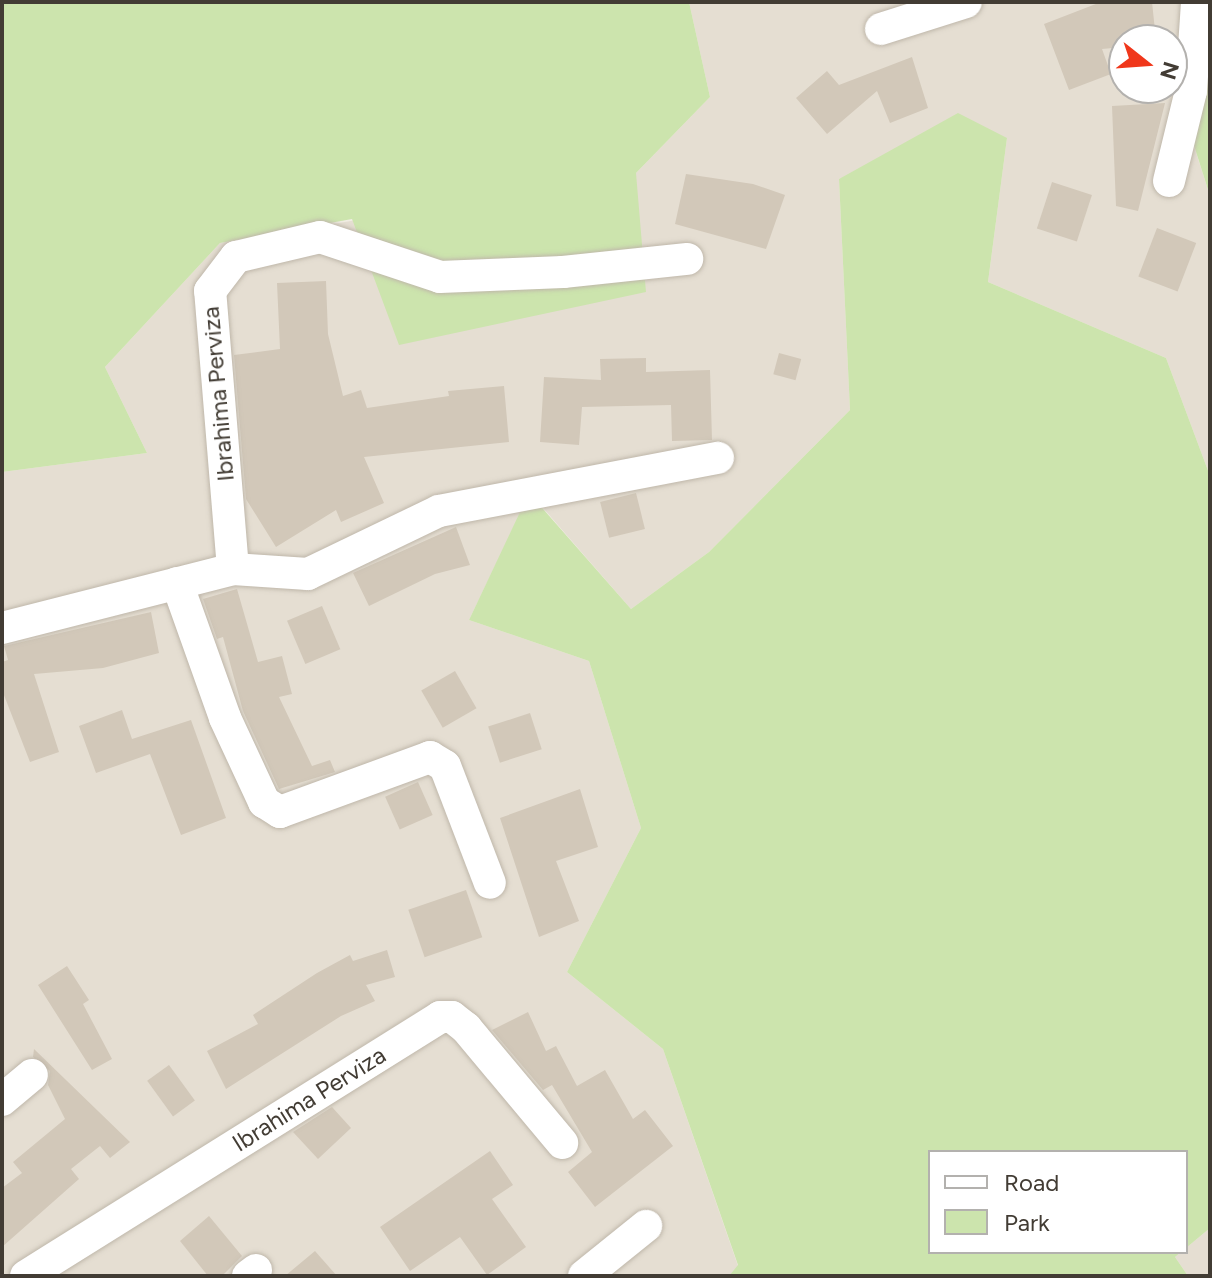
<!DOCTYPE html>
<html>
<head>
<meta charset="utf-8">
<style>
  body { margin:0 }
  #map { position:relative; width:1212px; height:1278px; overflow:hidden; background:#f1ede3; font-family:Figtree,sans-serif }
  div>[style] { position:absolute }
  .residential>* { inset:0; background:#e5ded2 }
  .green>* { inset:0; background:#cce4ad }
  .building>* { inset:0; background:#d2c8b9; transform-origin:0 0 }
  .roads { filter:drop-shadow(0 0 2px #bfb7aa) drop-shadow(0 0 2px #bfb7aa) }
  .minor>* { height:32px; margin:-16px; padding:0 16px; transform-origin:16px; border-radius:16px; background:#fff }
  span { translate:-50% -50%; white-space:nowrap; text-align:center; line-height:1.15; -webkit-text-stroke:6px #fff; paint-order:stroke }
  .street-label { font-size:24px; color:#423c34 }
  .frame { position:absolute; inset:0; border:4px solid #423c34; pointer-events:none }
  .legend { position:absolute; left:928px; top:1150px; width:260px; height:104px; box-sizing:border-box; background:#fff; border:2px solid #b3b1ae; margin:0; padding:10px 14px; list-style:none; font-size:24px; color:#423c34 }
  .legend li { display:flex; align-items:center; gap:16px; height:40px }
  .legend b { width:40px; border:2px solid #b3b1ae }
  .north { position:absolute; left:1108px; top:24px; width:80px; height:80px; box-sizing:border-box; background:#fff; border:2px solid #b3b1ae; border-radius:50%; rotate:107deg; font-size:22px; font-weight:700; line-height:32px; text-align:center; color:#423c34 }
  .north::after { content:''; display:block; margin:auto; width:28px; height:36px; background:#f0371b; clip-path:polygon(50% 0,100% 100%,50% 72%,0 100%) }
</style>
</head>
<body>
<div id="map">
  <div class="residential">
    <div style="clip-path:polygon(689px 2px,1210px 2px,1210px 64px,1172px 76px,1172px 40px,1124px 40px,1124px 88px,1172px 88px,1172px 78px,1210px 196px,1210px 476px,1166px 358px,988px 282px,1007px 138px,839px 179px,850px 410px,709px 552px,631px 609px,530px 493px,469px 620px,589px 661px,641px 828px,567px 972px,663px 1049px,738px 1266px,729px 1276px,2px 1276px,2px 472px,147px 453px,105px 367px,220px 243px,636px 173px,710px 97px)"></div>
    <div style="clip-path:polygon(1210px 1228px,1210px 1276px,1188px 1276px,1175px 1257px)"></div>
  </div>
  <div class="green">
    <div style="clip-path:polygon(2px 2px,689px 2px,710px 97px,636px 173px,646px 292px,399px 345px,352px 219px,220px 243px,105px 367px,147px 453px,2px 472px)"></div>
    <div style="clip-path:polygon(1210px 64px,1210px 196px,1172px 76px)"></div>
    <div style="clip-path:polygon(958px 113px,1007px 138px,988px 282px,1166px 358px,1210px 476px,1210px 1228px,1186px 1248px,1186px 1152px,930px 1152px,930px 1252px,1181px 1252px,1175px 1257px,1188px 1276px,729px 1276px,738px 1265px,663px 1049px,567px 972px,641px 828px,589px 661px,469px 620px,529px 493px,631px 609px,709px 552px,850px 410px,839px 179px)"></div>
  </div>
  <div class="building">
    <div style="clip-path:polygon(1101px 2px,1152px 2px,1156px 40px,1124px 40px,1124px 47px,1102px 49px,1111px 74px,1069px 90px,1044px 24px)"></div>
    <div style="clip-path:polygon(912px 57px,928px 108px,890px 123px,877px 91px,827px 134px,796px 98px,827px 71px,839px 85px)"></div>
    <div style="clip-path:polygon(1165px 103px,1138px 211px,1116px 206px,1112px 106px)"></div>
    <div style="clip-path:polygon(686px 174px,753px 184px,785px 195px,766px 249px,675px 224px)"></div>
    <div style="left:1052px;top:182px;width:42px;height:49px;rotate:18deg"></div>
    <div style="left:1157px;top:228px;width:42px;height:52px;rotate:21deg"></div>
    <div style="clip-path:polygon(326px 281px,328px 334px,343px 396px,361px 390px,367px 408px,449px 396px,448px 391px,504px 386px,509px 442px,364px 457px,384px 503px,341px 522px,336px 510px,276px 547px,246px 499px,234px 355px,280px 349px,277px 283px)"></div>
    <div style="left:779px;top:353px;width:23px;height:22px;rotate:15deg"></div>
    <div style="clip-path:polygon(646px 358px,646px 372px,710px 370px,712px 440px,672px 441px,671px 405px,582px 407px,579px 445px,540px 442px,544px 377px,601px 380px,600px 359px)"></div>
    <div style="left:636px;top:493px;width:37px;height:37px;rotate:76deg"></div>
    <div style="clip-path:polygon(456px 527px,470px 565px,435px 574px,369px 606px,353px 573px)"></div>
    <div style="clip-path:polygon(237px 589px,258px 662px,282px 656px,292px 694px,279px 697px,312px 766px,330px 760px,335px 772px,279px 789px,243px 711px,223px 637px,217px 639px,203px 599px)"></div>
    <div style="left:322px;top:606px;width:47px;height:38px;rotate:67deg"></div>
    <div style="clip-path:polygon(151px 612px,159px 653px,103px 668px,34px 674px,59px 752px,30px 762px,2px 690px,2px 662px,8px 660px,4px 646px)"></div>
    <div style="left:455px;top:671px;width:43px;height:39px;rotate:60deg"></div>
    <div style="clip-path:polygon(122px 710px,132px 739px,191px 720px,226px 818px,181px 835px,150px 754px,96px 773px,79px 726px)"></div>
    <div style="left:530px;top:713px;width:38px;height:44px;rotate:72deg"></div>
    <div style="left:418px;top:782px;width:36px;height:36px;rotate:66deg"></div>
    <div style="clip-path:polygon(580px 789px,598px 847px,556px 861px,579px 921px,539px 937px,500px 818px)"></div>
    <div style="left:466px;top:890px;width:50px;height:61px;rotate:71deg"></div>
    <div style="clip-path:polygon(387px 950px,395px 977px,366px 985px,375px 1001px,341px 1016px,226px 1089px,207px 1051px,258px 1024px,253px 1015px,317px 973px,350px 955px,353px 961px)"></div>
    <div style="clip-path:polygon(67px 966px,89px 1000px,83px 1004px,112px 1059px,92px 1070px,38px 985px)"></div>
    <div style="clip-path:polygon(528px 1012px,546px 1051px,556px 1046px,577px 1086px,605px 1070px,633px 1119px,645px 1110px,673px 1146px,595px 1207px,568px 1172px,592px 1152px,552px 1085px,543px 1090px,492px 1030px)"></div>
    <div style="clip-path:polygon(34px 1049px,130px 1142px,110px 1158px,100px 1146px,71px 1169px,79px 1179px,2px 1247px,2px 1188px,22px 1173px,13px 1162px,65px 1119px,48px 1085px,50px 1071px,33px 1057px)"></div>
    <div style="left:169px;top:1065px;width:44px;height:27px;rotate:54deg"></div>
    <div style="clip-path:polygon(332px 1107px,351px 1128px,318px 1159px,293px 1132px)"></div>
    <div style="clip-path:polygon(490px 1151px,513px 1185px,492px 1199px,526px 1247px,487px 1275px,460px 1237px,410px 1271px,380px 1227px)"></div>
    <div style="clip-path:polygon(209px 1216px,242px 1256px,222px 1276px,208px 1276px,180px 1241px)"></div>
    <div style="clip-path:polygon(315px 1251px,337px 1276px,285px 1276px)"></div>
  </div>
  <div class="roads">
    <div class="minor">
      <div style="left:881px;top:29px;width:89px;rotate:-17.6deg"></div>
      <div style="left:1169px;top:181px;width:93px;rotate:-76.3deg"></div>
      <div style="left:1191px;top:91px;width:89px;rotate:-86.1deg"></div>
      <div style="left:233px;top:569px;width:279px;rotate:-94.7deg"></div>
      <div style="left:210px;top:291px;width:43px;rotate:-52.6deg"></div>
      <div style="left:236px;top:257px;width:86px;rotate:-13.4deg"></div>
      <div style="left:320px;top:237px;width:126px;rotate:18.4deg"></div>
      <div style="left:440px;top:277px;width:123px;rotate:-2.3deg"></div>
      <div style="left:563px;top:272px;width:125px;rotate:-6deg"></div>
      <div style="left:177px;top:583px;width:143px;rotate:70.4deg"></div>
      <div style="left:225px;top:718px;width:93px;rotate:65.1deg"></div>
      <div style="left:264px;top:802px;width:19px;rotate:32deg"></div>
      <div style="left:280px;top:812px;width:160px;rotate:-20.1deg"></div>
      <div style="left:430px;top:757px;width:17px;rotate:31deg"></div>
      <div style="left:445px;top:766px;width:125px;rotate:69deg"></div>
      <div style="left:2px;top:628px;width:238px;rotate:-14.3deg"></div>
      <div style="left:233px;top:569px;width:75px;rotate:3.8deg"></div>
      <div style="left:308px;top:574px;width:145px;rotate:-25.7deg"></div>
      <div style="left:439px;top:511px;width:284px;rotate:-10.8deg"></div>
      <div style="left:2px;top:1100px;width:39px;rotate:-40deg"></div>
      <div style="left:26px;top:1276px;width:488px;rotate:-32deg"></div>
      <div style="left:440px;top:1017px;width:12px"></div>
      <div style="left:452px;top:1017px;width:18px;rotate:38deg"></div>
      <div style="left:466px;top:1028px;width:150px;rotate:50.1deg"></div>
      <div style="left:248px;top:1276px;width:10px;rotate:-37deg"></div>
      <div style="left:584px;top:1276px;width:80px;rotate:-38.9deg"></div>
    </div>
  </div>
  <div class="street-label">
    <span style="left:218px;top:394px;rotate:-95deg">Ibrahima Perviza</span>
    <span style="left:309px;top:1099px;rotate:-32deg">Ibrahima Perviza</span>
  </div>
  <div class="frame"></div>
  <ul class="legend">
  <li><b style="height:10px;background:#fff"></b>Road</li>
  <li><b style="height:22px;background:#cce4ad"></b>Park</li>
  </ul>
  <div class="north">N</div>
</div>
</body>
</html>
